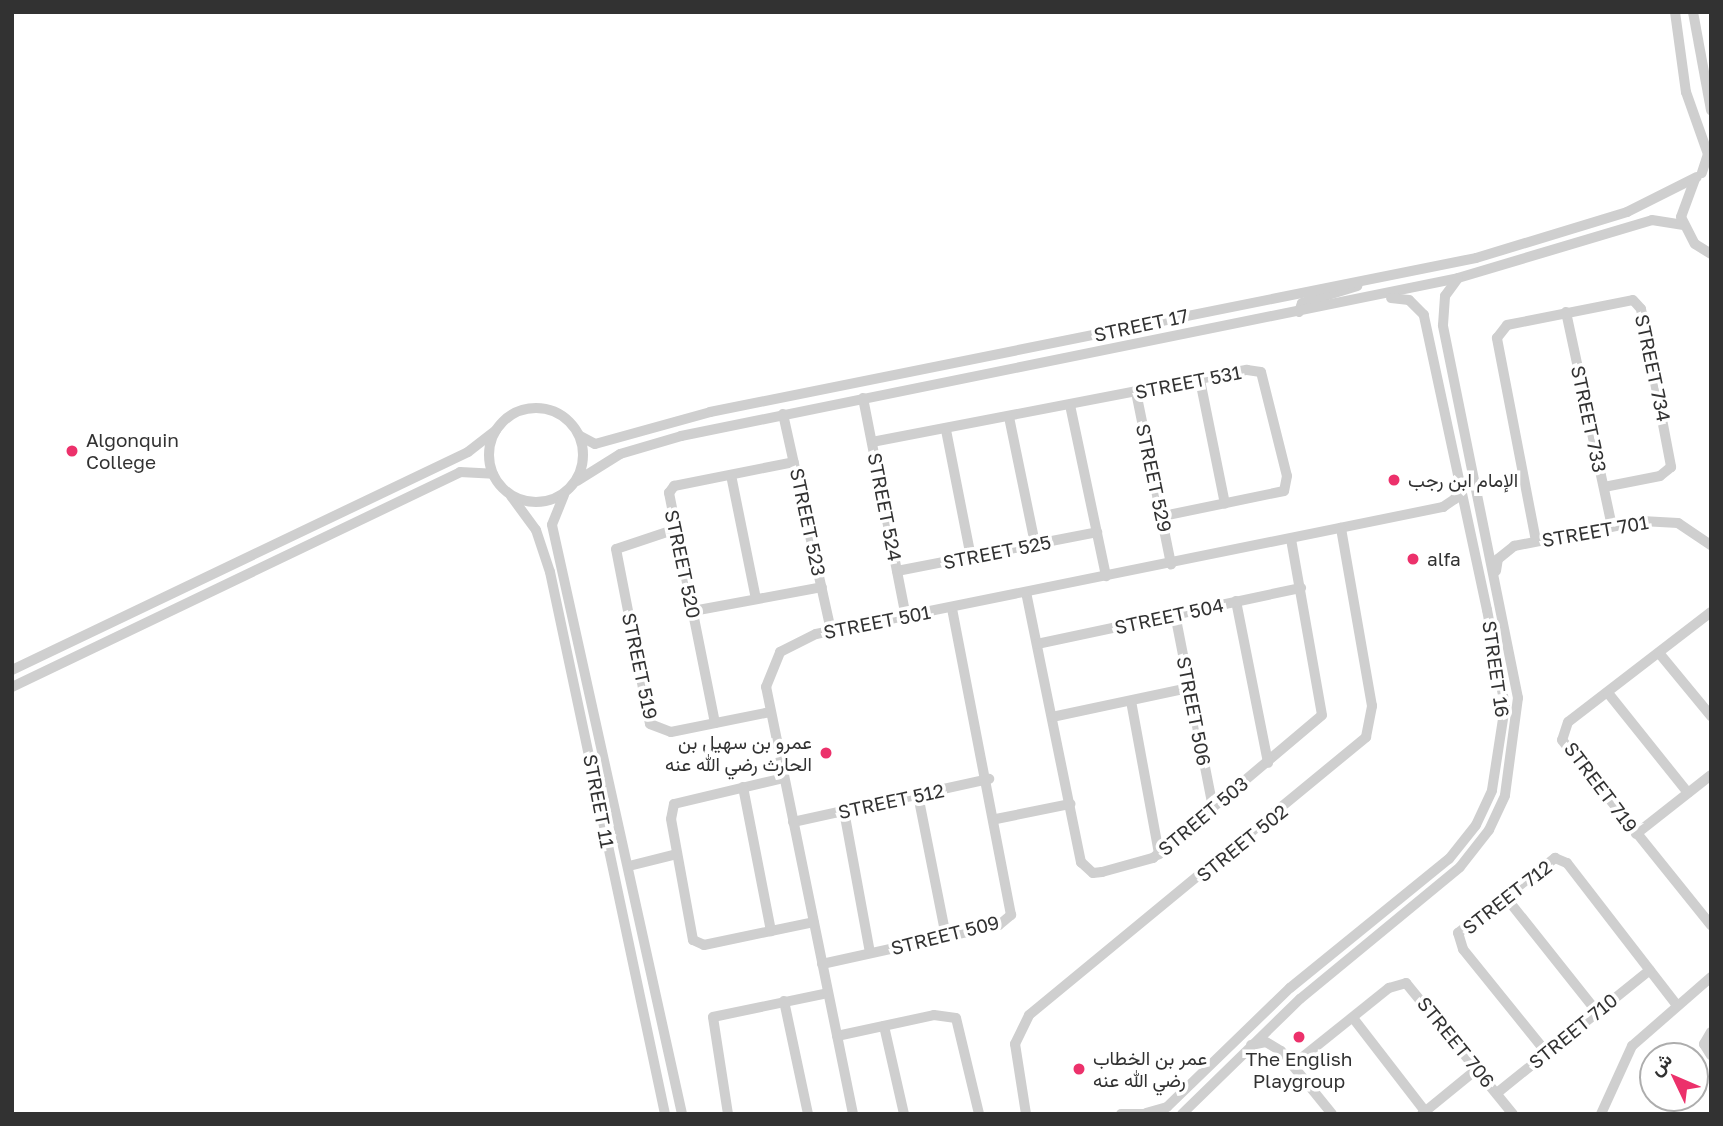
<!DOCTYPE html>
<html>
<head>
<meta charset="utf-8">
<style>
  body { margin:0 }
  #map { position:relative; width:1723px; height:1126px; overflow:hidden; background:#fff; font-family:"Golos Text",Vazirmatn,sans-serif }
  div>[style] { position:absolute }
  .minor>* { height:10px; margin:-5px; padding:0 5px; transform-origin:5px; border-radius:5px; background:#cfcfcf }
  .minor>.ring { margin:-5px; padding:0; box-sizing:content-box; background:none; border:10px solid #cfcfcf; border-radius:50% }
  .dots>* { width:19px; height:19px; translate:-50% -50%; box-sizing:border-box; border:4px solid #fff; border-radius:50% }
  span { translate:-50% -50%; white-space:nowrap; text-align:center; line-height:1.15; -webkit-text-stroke:7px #fff; paint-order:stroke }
  .street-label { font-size:19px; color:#323232 }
  .poi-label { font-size:19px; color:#323232 }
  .left { translate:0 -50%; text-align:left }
  .right { translate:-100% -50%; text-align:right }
  .frame { position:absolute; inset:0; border:14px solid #323232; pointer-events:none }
  .north { position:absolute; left:1639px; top:1042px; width:70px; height:70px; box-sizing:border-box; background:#fff; border:2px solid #adadad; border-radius:50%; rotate:314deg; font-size:19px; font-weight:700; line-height:28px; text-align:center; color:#323232 }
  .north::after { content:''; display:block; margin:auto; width:24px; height:32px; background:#ec316b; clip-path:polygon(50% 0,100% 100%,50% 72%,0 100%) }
</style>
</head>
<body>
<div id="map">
  <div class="minor">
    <div style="left:1675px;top:12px;width:81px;rotate:82.2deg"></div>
    <div style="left:1686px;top:92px;width:66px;rotate:70.5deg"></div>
    <div style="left:1708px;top:154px;width:20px;rotate:108deg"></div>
    <div style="left:1693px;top:12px;width:100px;rotate:79.6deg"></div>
    <div style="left:1695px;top:179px;width:40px;rotate:110.2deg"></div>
    <div style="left:1681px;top:217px;width:30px;rotate:63deg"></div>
    <div style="left:1695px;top:244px;width:19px;rotate:32deg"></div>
    <div style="left:1299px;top:312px;width:9px;rotate:-72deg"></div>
    <div style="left:1302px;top:303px;width:58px;rotate:-17.2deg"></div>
    <div style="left:1566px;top:312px;width:219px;rotate:77.9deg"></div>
    <div style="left:1200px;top:380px;width:126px;rotate:78.6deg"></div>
    <div style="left:1136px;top:392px;width:176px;rotate:78.5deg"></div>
    <div style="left:863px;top:398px;width:223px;rotate:78.9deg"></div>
    <div style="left:1070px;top:405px;width:175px;rotate:78.1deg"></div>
    <div class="ring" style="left:489px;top:408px;width:84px;height:84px"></div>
    <div style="left:783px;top:414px;width:222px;rotate:77.5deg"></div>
    <div style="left:1009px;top:417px;width:130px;rotate:78.4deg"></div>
    <div style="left:946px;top:430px;width:129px;rotate:78.9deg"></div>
    <div style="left:580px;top:436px;width:17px;rotate:28deg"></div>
    <div style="left:595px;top:444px;width:119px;rotate:-15.5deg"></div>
    <div style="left:710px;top:412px;width:781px;rotate:-11.37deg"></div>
    <div style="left:1476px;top:258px;width:158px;rotate:-16.9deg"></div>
    <div style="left:1627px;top:212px;width:78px;rotate:-26.6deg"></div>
    <div style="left:872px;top:442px;width:382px;rotate:-10.9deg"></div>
    <div style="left:1247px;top:370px;width:14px;rotate:8deg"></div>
    <div style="left:1261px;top:372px;width:107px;rotate:76deg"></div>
    <div style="left:1287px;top:476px;width:15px;rotate:101deg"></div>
    <div style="left:1284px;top:491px;width:124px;rotate:168.3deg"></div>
    <div style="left:731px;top:475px;width:126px;rotate:78.6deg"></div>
    <div style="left:577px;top:481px;width:51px;rotate:-32.1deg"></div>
    <div style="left:620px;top:454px;width:64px;rotate:-16.4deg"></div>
    <div style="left:681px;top:436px;width:793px;rotate:-11.49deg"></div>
    <div style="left:1458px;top:278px;width:202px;rotate:-16.6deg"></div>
    <div style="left:1652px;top:220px;width:32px;rotate:9deg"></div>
    <div style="left:564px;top:495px;width:32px;rotate:112deg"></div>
    <div style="left:552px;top:525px;width:603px;rotate:77.55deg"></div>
    <div style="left:511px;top:496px;width:42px;rotate:53.7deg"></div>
    <div style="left:536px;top:530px;width:44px;rotate:71.6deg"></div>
    <div style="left:550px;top:572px;width:554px;rotate:78.02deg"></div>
    <div style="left:676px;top:529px;width:63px;rotate:161.6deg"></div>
    <div style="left:616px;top:549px;width:178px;rotate:79deg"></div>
    <div style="left:650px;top:724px;width:22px;rotate:21deg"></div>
    <div style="left:671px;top:732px;width:101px;rotate:-11.4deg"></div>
    <div style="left:1536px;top:541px;width:207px;rotate:-100.9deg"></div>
    <div style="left:1497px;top:338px;width:16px;rotate:-52deg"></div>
    <div style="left:1507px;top:325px;width:128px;rotate:-11.2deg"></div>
    <div style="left:1633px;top:300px;width:12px;rotate:48deg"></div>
    <div style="left:1641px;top:309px;width:161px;rotate:79.2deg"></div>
    <div style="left:1671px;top:467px;width:14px;rotate:141deg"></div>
    <div style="left:1660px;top:476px;width:57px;rotate:168.9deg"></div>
    <div style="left:897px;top:571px;width:204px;rotate:-11deg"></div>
    <div style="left:1496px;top:571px;width:12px;rotate:-81deg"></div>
    <div style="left:1498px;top:559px;width:21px;rotate:-39deg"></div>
    <div style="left:1514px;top:546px;width:130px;rotate:-11.1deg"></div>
    <div style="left:1642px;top:521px;width:36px;rotate:3deg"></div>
    <div style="left:1678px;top:523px;width:40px;rotate:34deg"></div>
    <div style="left:1026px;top:592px;width:276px;rotate:78.5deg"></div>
    <div style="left:1081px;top:862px;width:16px;rotate:43deg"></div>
    <div style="left:1093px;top:873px;width:9px;rotate:-6deg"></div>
    <div style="left:1102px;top:872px;width:53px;rotate:-15.4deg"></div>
    <div style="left:1153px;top:858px;width:221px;rotate:-40.2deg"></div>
    <div style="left:1322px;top:715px;width:179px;rotate:-100deg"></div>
    <div style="left:1236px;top:601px;width:165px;rotate:78.8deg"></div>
    <div style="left:693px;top:611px;width:131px;rotate:-10.5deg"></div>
    <div style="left:1711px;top:612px;width:180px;rotate:142.4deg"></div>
    <div style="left:1568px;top:722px;width:19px;rotate:108deg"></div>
    <div style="left:1562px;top:740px;width:238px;rotate:51.2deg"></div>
    <div style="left:1175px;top:614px;width:198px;rotate:78.9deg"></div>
    <div style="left:1037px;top:644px;width:270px;rotate:-12deg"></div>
    <div style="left:1659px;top:653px;width:82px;rotate:50.5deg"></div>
    <div style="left:12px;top:670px;width:505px;rotate:-25.55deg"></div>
    <div style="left:468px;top:452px;width:36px;rotate:-38deg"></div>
    <div style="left:12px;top:687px;width:497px;rotate:-25.6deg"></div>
    <div style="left:460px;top:472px;width:33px;rotate:3deg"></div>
    <div style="left:1608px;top:693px;width:128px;rotate:51.3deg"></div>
    <div style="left:1131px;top:701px;width:156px;rotate:79.6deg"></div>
    <div style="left:1052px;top:717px;width:140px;rotate:-12deg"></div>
    <div style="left:715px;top:723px;width:235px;rotate:-101.3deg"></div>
    <div style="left:669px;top:493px;width:9px;rotate:-54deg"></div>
    <div style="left:674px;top:486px;width:122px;rotate:-11.3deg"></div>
    <div style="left:784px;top:778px;width:113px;rotate:166.7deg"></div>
    <div style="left:674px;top:804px;width:15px;rotate:101deg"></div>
    <div style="left:671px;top:819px;width:123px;rotate:79.7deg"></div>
    <div style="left:693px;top:940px;width:12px;rotate:24deg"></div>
    <div style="left:704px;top:945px;width:112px;rotate:-11.8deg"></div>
    <div style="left:743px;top:787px;width:147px;rotate:79deg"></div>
    <div style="left:918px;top:795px;width:145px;rotate:78.8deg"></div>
    <div style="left:844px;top:811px;width:144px;rotate:79.6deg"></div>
    <div style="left:996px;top:819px;width:76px;rotate:-11.5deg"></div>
    <div style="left:793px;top:822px;width:201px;rotate:-12.4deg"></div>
    <div style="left:1636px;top:834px;width:95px;rotate:-38.2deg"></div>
    <div style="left:629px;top:866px;width:49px;rotate:-14deg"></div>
    <div style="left:1504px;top:895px;width:149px;rotate:51.5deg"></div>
    <div style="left:822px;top:964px;width:181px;rotate:-12.4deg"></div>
    <div style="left:999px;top:925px;width:16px;rotate:-40deg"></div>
    <div style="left:1011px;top:915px;width:313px;rotate:-100.9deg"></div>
    <div style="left:784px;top:1001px;width:116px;rotate:78deg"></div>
    <div style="left:1353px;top:1018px;width:118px;rotate:52.3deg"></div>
    <div style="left:884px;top:1026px;width:90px;rotate:77.2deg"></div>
    <div style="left:1711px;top:1032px;width:14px;rotate:120deg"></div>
    <div style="left:1704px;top:1044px;width:13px;rotate:58deg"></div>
    <div style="left:837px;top:1036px;width:99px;rotate:-12.2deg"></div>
    <div style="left:934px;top:1015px;width:22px;rotate:8deg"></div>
    <div style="left:956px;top:1018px;width:99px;rotate:76.5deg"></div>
    <div style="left:1251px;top:1045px;width:15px;rotate:-11deg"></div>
    <div style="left:1266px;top:1042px;width:17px;rotate:31deg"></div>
    <div style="left:1281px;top:1051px;width:81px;rotate:51deg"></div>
    <div style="left:1546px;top:1052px;width:132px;rotate:-128.9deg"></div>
    <div style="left:1463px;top:949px;width:17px;rotate:-107deg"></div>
    <div style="left:1458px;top:933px;width:123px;rotate:-37.7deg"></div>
    <div style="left:1555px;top:858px;width:13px;rotate:23deg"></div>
    <div style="left:1567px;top:863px;width:178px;rotate:52.3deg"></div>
    <div style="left:1294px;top:1064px;width:122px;rotate:-38.7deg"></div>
    <div style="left:1389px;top:988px;width:18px;rotate:-16deg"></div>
    <div style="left:1406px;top:983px;width:169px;rotate:50.8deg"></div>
    <div style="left:1497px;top:1093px;width:196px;rotate:-38.8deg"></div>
    <div style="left:1146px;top:1113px;width:22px;rotate:-16deg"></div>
    <div style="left:1167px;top:1107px;width:171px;rotate:-44.1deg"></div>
    <div style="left:1290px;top:988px;width:205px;rotate:-39.1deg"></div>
    <div style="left:1449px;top:859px;width:43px;rotate:-51.5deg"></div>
    <div style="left:1476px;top:825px;width:38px;rotate:-65deg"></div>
    <div style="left:1492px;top:790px;width:85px;rotate:-81.2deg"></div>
    <div style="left:1505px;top:706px;width:98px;rotate:-100.6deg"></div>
    <div style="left:1487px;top:610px;width:302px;rotate:-102.1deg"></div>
    <div style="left:1424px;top:315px;width:21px;rotate:-135deg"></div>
    <div style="left:1409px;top:300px;width:18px;rotate:-174deg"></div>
    <div style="left:728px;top:1114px;width:98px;rotate:-98.8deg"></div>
    <div style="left:713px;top:1017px;width:117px;rotate:-11.8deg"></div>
    <div style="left:853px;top:1114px;width:436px;rotate:-101.5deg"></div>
    <div style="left:766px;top:687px;width:38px;rotate:-68deg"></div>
    <div style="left:780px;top:652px;width:40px;rotate:-26.6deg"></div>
    <div style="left:816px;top:634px;width:640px;rotate:-11.45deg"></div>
    <div style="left:1443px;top:507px;width:14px;rotate:-34deg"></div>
    <div style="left:1455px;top:499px;width:15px;rotate:-74deg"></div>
    <div style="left:1026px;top:1114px;width:71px;rotate:-98.9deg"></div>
    <div style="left:1015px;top:1044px;width:32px;rotate:-64deg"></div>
    <div style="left:1029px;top:1015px;width:437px;rotate:-39.5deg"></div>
    <div style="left:1366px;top:737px;width:32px;rotate:-79deg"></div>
    <div style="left:1372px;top:706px;width:181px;rotate:-99.9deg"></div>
    <div style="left:1121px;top:1114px;width:26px"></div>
    <div style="left:1182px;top:1114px;width:165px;rotate:-44.3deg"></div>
    <div style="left:1300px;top:999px;width:207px;rotate:-39.5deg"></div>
    <div style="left:1460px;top:867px;width:47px;rotate:-51.9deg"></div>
    <div style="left:1489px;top:830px;width:38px;rotate:-65deg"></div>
    <div style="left:1505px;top:795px;width:98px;rotate:-82.4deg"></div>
    <div style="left:1518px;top:698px;width:380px;rotate:-101.4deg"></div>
    <div style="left:1443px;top:325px;width:29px;rotate:-86deg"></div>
    <div style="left:1445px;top:296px;width:22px;rotate:-54deg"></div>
    <div style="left:1422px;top:1114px;width:71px;rotate:-39.3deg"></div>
    <div style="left:1601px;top:1114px;width:75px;rotate:-65.5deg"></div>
    <div style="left:1632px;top:1046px;width:105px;rotate:-41.1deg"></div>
  </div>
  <div class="dots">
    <div style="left:72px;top:451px;background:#ec316b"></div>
    <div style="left:1394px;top:480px;background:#ec316b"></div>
    <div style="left:1413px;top:559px;background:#ec316b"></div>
    <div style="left:826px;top:753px;background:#ec316b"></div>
    <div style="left:1299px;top:1037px;background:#ec316b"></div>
    <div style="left:1079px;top:1069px;background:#ec316b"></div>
  </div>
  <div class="street-label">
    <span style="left:1141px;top:325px;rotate:-12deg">STREET 17</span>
    <span style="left:1653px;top:368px;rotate:78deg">STREET 734</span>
    <span style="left:1188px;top:382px;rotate:-11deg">STREET 531</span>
    <span style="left:1589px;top:419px;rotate:78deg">STREET 733</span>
    <span style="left:1154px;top:478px;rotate:78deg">STREET 529</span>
    <span style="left:885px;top:507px;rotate:79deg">STREET 524</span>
    <span style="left:808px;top:522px;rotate:78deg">STREET 523</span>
    <span style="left:1595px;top:531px;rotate:-10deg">STREET 701</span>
    <span style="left:997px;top:552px;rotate:-11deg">STREET 525</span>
    <span style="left:683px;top:564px;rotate:78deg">STREET 520</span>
    <span style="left:1169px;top:616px;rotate:-12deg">STREET 504</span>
    <span style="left:877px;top:622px;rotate:-11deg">STREET 501</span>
    <span style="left:640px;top:666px;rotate:78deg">STREET 519</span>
    <span style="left:1496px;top:669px;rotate:82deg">STREET 16</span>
    <span style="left:1194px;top:711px;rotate:79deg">STREET 506</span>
    <span style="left:1601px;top:787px;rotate:53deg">STREET 719</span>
    <span style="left:599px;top:801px;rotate:79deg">STREET 11</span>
    <span style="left:891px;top:801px;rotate:-12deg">STREET 512</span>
    <span style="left:1203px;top:816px;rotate:-40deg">STREET 503</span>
    <span style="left:1242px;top:843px;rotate:-39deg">STREET 502</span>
    <span style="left:1507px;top:897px;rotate:-38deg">STREET 712</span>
    <span style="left:945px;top:935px;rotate:-14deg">STREET 509</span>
    <span style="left:1573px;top:1031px;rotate:-39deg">STREET 710</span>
    <span style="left:1456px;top:1042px;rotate:51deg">STREET 706</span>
  </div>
  <div class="poi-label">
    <span class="left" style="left:86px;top:451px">Algonquin<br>College</span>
    <span class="left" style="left:1408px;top:480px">الإمام ابن رجب</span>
    <span class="left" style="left:1427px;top:559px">alfa</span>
    <span class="right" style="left:812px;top:753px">عمرو بن سهيل بن<br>الحارث رضي الله عنه</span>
    <span class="left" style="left:1093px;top:1069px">عمر بن الخطاب<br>رضي الله عنه</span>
    <span style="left:1299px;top:1070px">The English<br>Playgroup</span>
  </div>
  <div class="frame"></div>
  <div class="north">ش</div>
</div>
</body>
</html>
